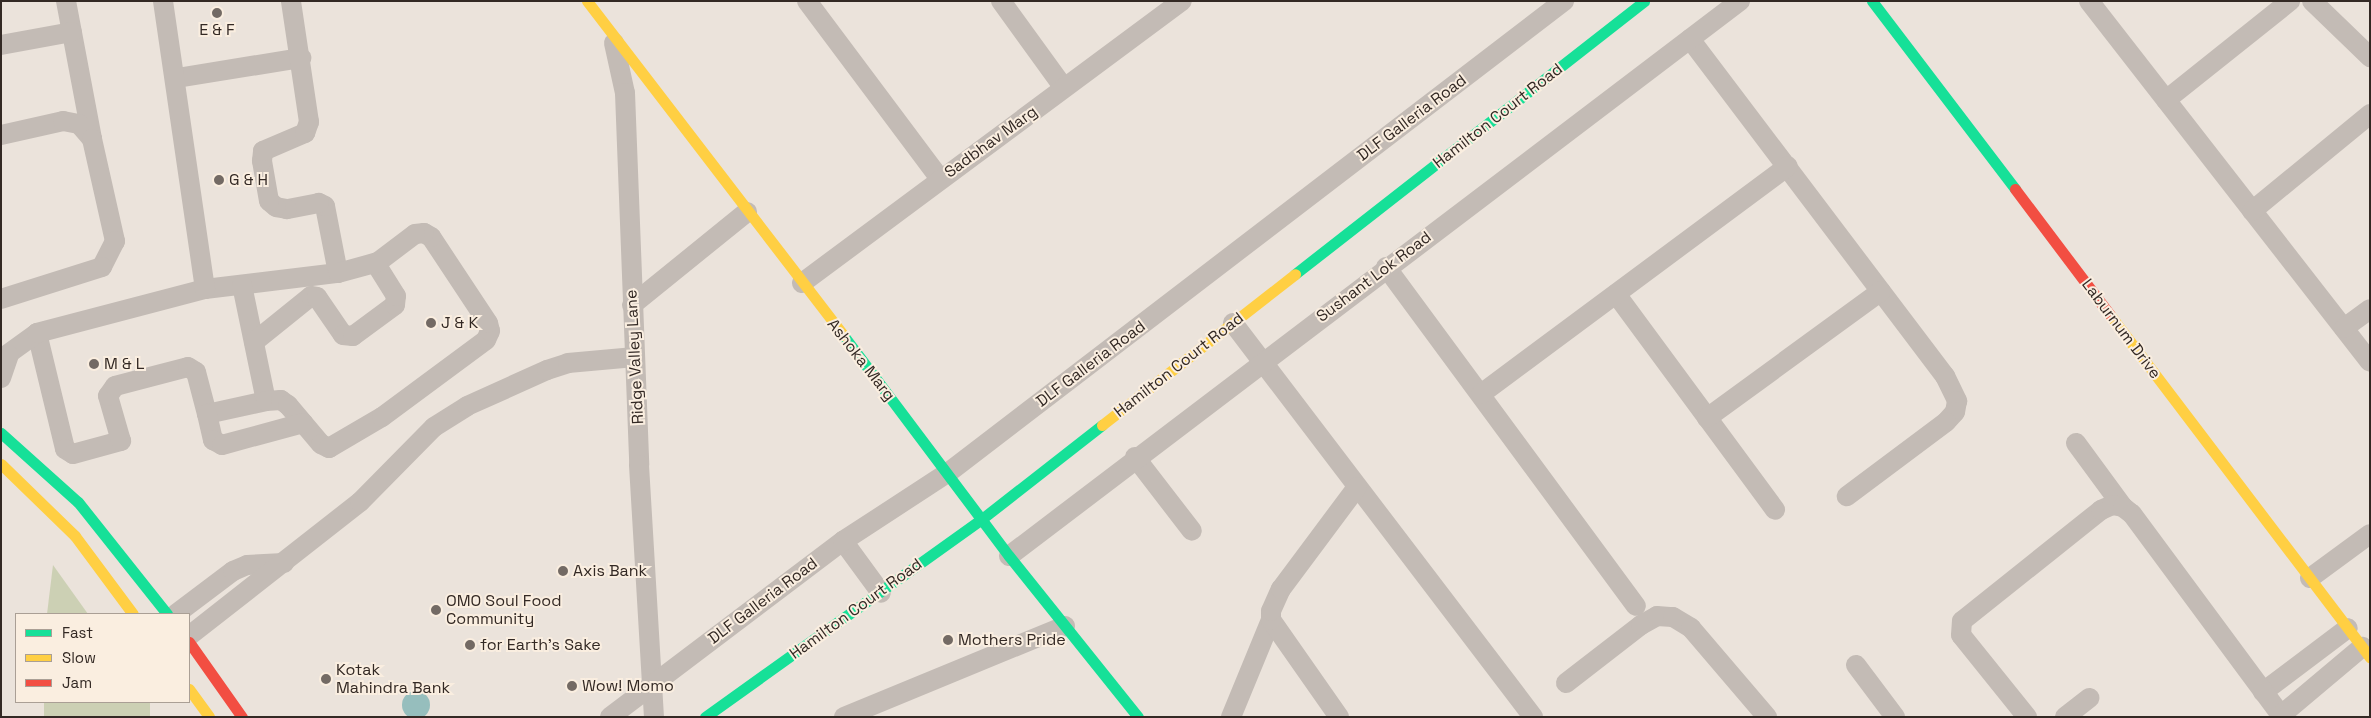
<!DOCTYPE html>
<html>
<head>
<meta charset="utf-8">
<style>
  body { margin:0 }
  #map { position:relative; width:2371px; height:718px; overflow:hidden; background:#ebe3db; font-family:"Space Grotesk",sans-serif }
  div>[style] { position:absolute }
  .green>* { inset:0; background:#ccd0b4; transform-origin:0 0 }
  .water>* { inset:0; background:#96bebd }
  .round { border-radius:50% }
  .street>* { height:20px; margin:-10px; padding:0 10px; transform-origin:10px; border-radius:10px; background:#c3bbb5 }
  .fast>* { height:11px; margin:-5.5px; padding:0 5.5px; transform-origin:5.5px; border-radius:5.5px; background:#16e098 }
  .slow>* { height:11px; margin:-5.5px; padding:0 5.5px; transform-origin:5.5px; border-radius:5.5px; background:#ffcf43 }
  .jam>* { height:11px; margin:-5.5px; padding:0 5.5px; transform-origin:5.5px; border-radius:5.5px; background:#f24e42 }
  .dots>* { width:14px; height:14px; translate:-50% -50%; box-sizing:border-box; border:2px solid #faeee0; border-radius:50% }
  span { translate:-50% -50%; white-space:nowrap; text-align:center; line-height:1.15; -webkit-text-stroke:4px #faeee0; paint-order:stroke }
  .poi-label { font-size:16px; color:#332924 }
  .left { translate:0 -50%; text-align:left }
  .street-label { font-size:16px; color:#332924 }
  .frame { position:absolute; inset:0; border:2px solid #332924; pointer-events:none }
  .legend { position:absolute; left:15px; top:613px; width:175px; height:90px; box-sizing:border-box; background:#faeee0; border:1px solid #aa9f95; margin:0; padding:6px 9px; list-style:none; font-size:15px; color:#332924 }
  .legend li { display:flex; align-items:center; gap:10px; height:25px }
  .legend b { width:25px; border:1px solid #aa9f95 }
</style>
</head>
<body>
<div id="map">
  <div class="green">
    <div style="clip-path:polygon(53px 565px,88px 614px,47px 614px)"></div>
    <div style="left:44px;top:702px;width:106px;height:15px"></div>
  </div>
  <div class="water">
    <div class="round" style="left:402px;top:691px;width:28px;height:28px"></div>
  </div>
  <div class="street">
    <div style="left:66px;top:1px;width:140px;rotate:79.3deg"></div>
    <div style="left:807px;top:1px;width:222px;rotate:53.2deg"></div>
    <div style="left:1001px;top:1px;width:107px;rotate:54.1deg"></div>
    <div style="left:2089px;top:1px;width:457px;rotate:52.1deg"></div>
    <div style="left:2312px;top:1px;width:81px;rotate:44deg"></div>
    <div style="left:1690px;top:39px;width:423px;rotate:52.9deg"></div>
    <div style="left:1945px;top:376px;width:28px;rotate:64deg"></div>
    <div style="left:1957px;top:401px;width:11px;rotate:100deg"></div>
    <div style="left:1955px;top:412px;width:13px;rotate:132deg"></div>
    <div style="left:1946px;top:422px;width:124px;rotate:143.2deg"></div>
    <div style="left:614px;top:43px;width:51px;rotate:77.6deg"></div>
    <div style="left:625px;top:93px;width:372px;rotate:87.8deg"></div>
    <div style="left:639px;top:465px;width:252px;rotate:86.6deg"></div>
    <div style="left:1px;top:45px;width:72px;rotate:-10.4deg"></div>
    <div style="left:177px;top:78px;width:126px;rotate:-9.2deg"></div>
    <div style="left:2166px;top:100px;width:159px;rotate:-38.6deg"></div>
    <div style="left:1px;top:135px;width:64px;rotate:-12.7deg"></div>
    <div style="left:63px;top:121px;width:16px;rotate:11deg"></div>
    <div style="left:79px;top:124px;width:20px;rotate:49deg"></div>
    <div style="left:92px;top:139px;width:105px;rotate:77.3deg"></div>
    <div style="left:115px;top:241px;width:29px;rotate:117deg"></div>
    <div style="left:102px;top:267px;width:106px;rotate:162.4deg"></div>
    <div style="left:2252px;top:211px;width:153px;rotate:-39.4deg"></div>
    <div style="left:1386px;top:267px;width:421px;rotate:53.6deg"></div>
    <div style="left:802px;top:283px;width:473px;rotate:-36.6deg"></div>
    <div style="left:205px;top:289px;width:134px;rotate:-6.9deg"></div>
    <div style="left:338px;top:273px;width:68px;rotate:-101deg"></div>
    <div style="left:325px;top:206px;width:7px;rotate:-153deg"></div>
    <div style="left:319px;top:203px;width:33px;rotate:169deg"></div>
    <div style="left:287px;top:209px;width:11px;rotate:-170deg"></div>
    <div style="left:276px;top:207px;width:9px;rotate:-139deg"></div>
    <div style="left:269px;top:201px;width:41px;rotate:-99.9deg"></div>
    <div style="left:262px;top:161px;width:10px;rotate:-84deg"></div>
    <div style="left:263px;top:151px;width:46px;rotate:-23.2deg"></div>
    <div style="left:305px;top:133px;width:12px;rotate:-70deg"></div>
    <div style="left:309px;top:122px;width:122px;rotate:-98.5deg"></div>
    <div style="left:1616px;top:294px;width:268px;rotate:53.6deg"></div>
    <div style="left:632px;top:305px;width:148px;rotate:-39deg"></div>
    <div style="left:1233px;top:323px;width:495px;rotate:52.7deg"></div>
    <div style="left:2344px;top:328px;width:32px;rotate:-36deg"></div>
    <div style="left:37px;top:333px;width:119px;rotate:76.4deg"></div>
    <div style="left:65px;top:449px;width:9px;rotate:32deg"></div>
    <div style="left:73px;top:454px;width:50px;rotate:-15.2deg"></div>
    <div style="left:121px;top:441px;width:47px;rotate:-106.1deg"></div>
    <div style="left:108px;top:396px;width:12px;rotate:-55deg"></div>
    <div style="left:115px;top:386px;width:75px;rotate:-14.6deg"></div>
    <div style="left:188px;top:367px;width:9px;rotate:32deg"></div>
    <div style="left:196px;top:372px;width:43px;rotate:75.3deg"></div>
    <div style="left:207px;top:414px;width:60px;rotate:-12.4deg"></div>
    <div style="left:266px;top:401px;width:118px;rotate:-101.7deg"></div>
    <div style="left:254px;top:342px;width:73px;rotate:-38.9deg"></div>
    <div style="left:311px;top:296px;width:6px;rotate:9deg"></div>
    <div style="left:317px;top:297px;width:46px;rotate:55.6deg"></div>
    <div style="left:343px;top:335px;width:10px;rotate:6deg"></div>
    <div style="left:353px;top:336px;width:52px;rotate:-36.4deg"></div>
    <div style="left:395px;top:305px;width:9px;rotate:-84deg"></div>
    <div style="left:396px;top:296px;width:39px;rotate:-122deg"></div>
    <div style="left:1px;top:359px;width:44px;rotate:-35.8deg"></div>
    <div style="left:37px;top:333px;width:174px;rotate:-14.7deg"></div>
    <div style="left:205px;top:289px;width:291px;rotate:-98.3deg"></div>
    <div style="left:1px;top:378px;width:24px;rotate:-71deg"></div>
    <div style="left:1481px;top:394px;width:382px;rotate:-36.6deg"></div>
    <div style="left:266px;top:401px;width:15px;rotate:-4deg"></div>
    <div style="left:281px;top:400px;width:9px;rotate:36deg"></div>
    <div style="left:288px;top:405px;width:51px;rotate:49.8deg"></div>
    <div style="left:321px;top:444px;width:9px;rotate:27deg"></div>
    <div style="left:329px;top:448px;width:61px;rotate:-30.3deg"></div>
    <div style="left:382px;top:417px;width:129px;rotate:-36.5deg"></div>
    <div style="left:486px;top:340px;width:10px;rotate:-66deg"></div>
    <div style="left:490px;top:331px;width:8px;rotate:-104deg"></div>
    <div style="left:488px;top:323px;width:103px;rotate:-123.5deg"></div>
    <div style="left:431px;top:237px;width:8px;rotate:-150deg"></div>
    <div style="left:424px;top:233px;width:9px;rotate:174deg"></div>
    <div style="left:415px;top:234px;width:46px;rotate:142.9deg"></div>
    <div style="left:378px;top:262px;width:41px;rotate:164.6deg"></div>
    <div style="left:207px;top:414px;width:27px;rotate:77deg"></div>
    <div style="left:213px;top:440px;width:10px;rotate:29deg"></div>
    <div style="left:222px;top:445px;width:84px;rotate:-15.2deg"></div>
    <div style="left:1707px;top:418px;width:215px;rotate:-36.1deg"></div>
    <div style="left:2076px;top:443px;width:79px;rotate:53.7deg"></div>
    <div style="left:1135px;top:457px;width:93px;rotate:52.4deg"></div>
    <div style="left:843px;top:541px;width:64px;rotate:53.8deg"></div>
    <div style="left:1009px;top:556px;width:918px;rotate:-37.21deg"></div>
    <div style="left:2310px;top:578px;width:74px;rotate:-36.3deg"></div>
    <div style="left:176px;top:614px;width:71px;rotate:-37deg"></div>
    <div style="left:233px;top:571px;width:15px;rotate:-23deg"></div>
    <div style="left:247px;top:565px;width:37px;rotate:-3deg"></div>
    <div style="left:189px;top:636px;width:217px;rotate:-38.1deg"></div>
    <div style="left:360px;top:502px;width:105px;rotate:-45.4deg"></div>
    <div style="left:434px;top:427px;width:39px;rotate:-32deg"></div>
    <div style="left:467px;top:406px;width:88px;rotate:-24.2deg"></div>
    <div style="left:547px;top:370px;width:22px;rotate:-18deg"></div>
    <div style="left:568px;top:363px;width:67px;rotate:-5.1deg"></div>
    <div style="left:1856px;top:665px;width:65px;rotate:53.1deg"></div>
    <div style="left:1566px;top:683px;width:95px;rotate:-37.7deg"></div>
    <div style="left:1641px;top:625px;width:18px;rotate:-29deg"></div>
    <div style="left:1657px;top:616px;width:16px;rotate:4deg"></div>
    <div style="left:1673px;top:617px;width:21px;rotate:31deg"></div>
    <div style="left:1691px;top:628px;width:117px;rotate:49.5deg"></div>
    <div style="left:2263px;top:692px;width:106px;rotate:-37deg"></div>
    <div style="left:610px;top:717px;width:292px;rotate:-37.1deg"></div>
    <div style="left:843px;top:541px;width:126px;rotate:-33.1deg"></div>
    <div style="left:949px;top:472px;width:775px;rotate:-37.45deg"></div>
    <div style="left:844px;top:717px;width:239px;rotate:-22.4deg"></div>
    <div style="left:1231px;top:717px;width:105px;rotate:-67.6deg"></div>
    <div style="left:1339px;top:717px;width:118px;rotate:-125deg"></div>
    <div style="left:1271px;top:620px;width:9px;rotate:-90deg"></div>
    <div style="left:1271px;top:611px;width:24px;rotate:-66deg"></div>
    <div style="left:1281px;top:589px;width:127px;rotate:-53.3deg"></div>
    <div style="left:2027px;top:717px;width:105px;rotate:-128.8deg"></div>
    <div style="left:1961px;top:635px;width:14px;rotate:-86deg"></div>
    <div style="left:1962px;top:621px;width:178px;rotate:-38.6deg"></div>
    <div style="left:2101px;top:510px;width:12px;rotate:-24deg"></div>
    <div style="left:2112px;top:505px;width:11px;rotate:10deg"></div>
    <div style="left:2123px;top:507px;width:11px;rotate:38deg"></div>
    <div style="left:2132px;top:514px;width:250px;rotate:53.5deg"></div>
    <div style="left:2065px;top:717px;width:31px;rotate:-38deg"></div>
    <div style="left:2279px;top:717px;width:109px;rotate:-40.1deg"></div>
  </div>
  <div class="fast">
    <div style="left:1872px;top:1px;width:236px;rotate:52.7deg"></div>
    <div style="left:1295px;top:274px;width:443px;rotate:-38deg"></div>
    <div style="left:843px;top:335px;width:276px;rotate:53.1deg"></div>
    <div style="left:1009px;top:556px;width:206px;rotate:51.3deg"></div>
    <div style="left:1px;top:433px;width:103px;rotate:41.9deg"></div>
    <div style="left:78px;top:502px;width:143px;rotate:51.5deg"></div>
    <div style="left:705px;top:717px;width:342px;rotate:-35.6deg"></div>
    <div style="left:983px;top:518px;width:151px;rotate:-38deg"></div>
  </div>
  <div class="slow">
    <div style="left:587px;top:1px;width:421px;rotate:52.5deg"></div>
    <div style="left:2110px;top:315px;width:430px;rotate:52.8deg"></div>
    <div style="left:1102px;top:425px;width:245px;rotate:-38deg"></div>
    <div style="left:1px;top:464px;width:103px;rotate:44.2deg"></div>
    <div style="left:75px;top:536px;width:97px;rotate:53.4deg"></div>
    <div style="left:189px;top:689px;width:34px;rotate:54deg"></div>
  </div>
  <div class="jam">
    <div style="left:2015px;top:189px;width:158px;rotate:53deg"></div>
    <div style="left:189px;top:642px;width:92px;rotate:54.8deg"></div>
  </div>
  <div class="dots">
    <div style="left:217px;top:13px;background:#736a64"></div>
    <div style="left:219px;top:180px;background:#736a64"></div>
    <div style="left:431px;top:323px;background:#736a64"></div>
    <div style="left:94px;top:364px;background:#736a64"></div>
    <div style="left:563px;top:571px;background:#736a64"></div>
    <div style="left:436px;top:610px;background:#736a64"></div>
    <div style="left:948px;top:640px;background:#736a64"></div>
    <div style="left:470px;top:645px;background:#736a64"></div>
    <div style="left:326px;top:679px;background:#736a64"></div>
    <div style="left:572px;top:686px;background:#736a64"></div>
  </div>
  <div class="poi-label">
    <span style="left:217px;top:30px">E &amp; F</span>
    <span class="left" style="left:229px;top:180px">G &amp; H</span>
    <span class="left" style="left:441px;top:323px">J &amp; K</span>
    <span class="left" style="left:104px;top:364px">M &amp; L</span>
    <span class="left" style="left:573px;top:571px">Axis Bank</span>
    <span class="left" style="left:446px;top:610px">OMO Soul Food<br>Community</span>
    <span class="left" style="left:958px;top:640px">Mothers Pride</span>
    <span class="left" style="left:480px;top:645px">for Earth's Sake</span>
    <span class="left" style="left:336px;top:679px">Kotak<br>Mahindra Bank</span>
    <span class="left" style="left:582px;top:686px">Wow! Momo</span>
  </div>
  <div class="street-label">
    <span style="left:1498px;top:116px;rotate:-38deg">Hamilton Court Road</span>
    <span style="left:1412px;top:118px;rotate:-37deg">DLF Galleria Road</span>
    <span style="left:991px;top:142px;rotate:-36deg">Sadbhav Marg</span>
    <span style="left:1374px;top:277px;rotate:-37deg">Sushant Lok Road</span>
    <span style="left:2121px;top:329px;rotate:53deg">Laburnum Drive</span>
    <span style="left:635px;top:357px;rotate:-93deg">Ridge Valley Lane</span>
    <span style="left:861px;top:360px;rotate:52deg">Ashoka Marg</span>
    <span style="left:1091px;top:364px;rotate:-37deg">DLF Galleria Road</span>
    <span style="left:1179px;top:365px;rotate:-38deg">Hamilton Court Road</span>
    <span style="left:763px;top:601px;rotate:-37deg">DLF Galleria Road</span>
    <span style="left:856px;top:609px;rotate:-36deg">Hamilton Court Road</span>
  </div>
  <div class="frame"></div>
  <ul class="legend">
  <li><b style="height:6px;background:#16e098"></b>Fast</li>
  <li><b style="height:6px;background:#ffcf43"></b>Slow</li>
  <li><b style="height:6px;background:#f24e42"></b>Jam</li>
  </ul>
</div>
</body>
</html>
